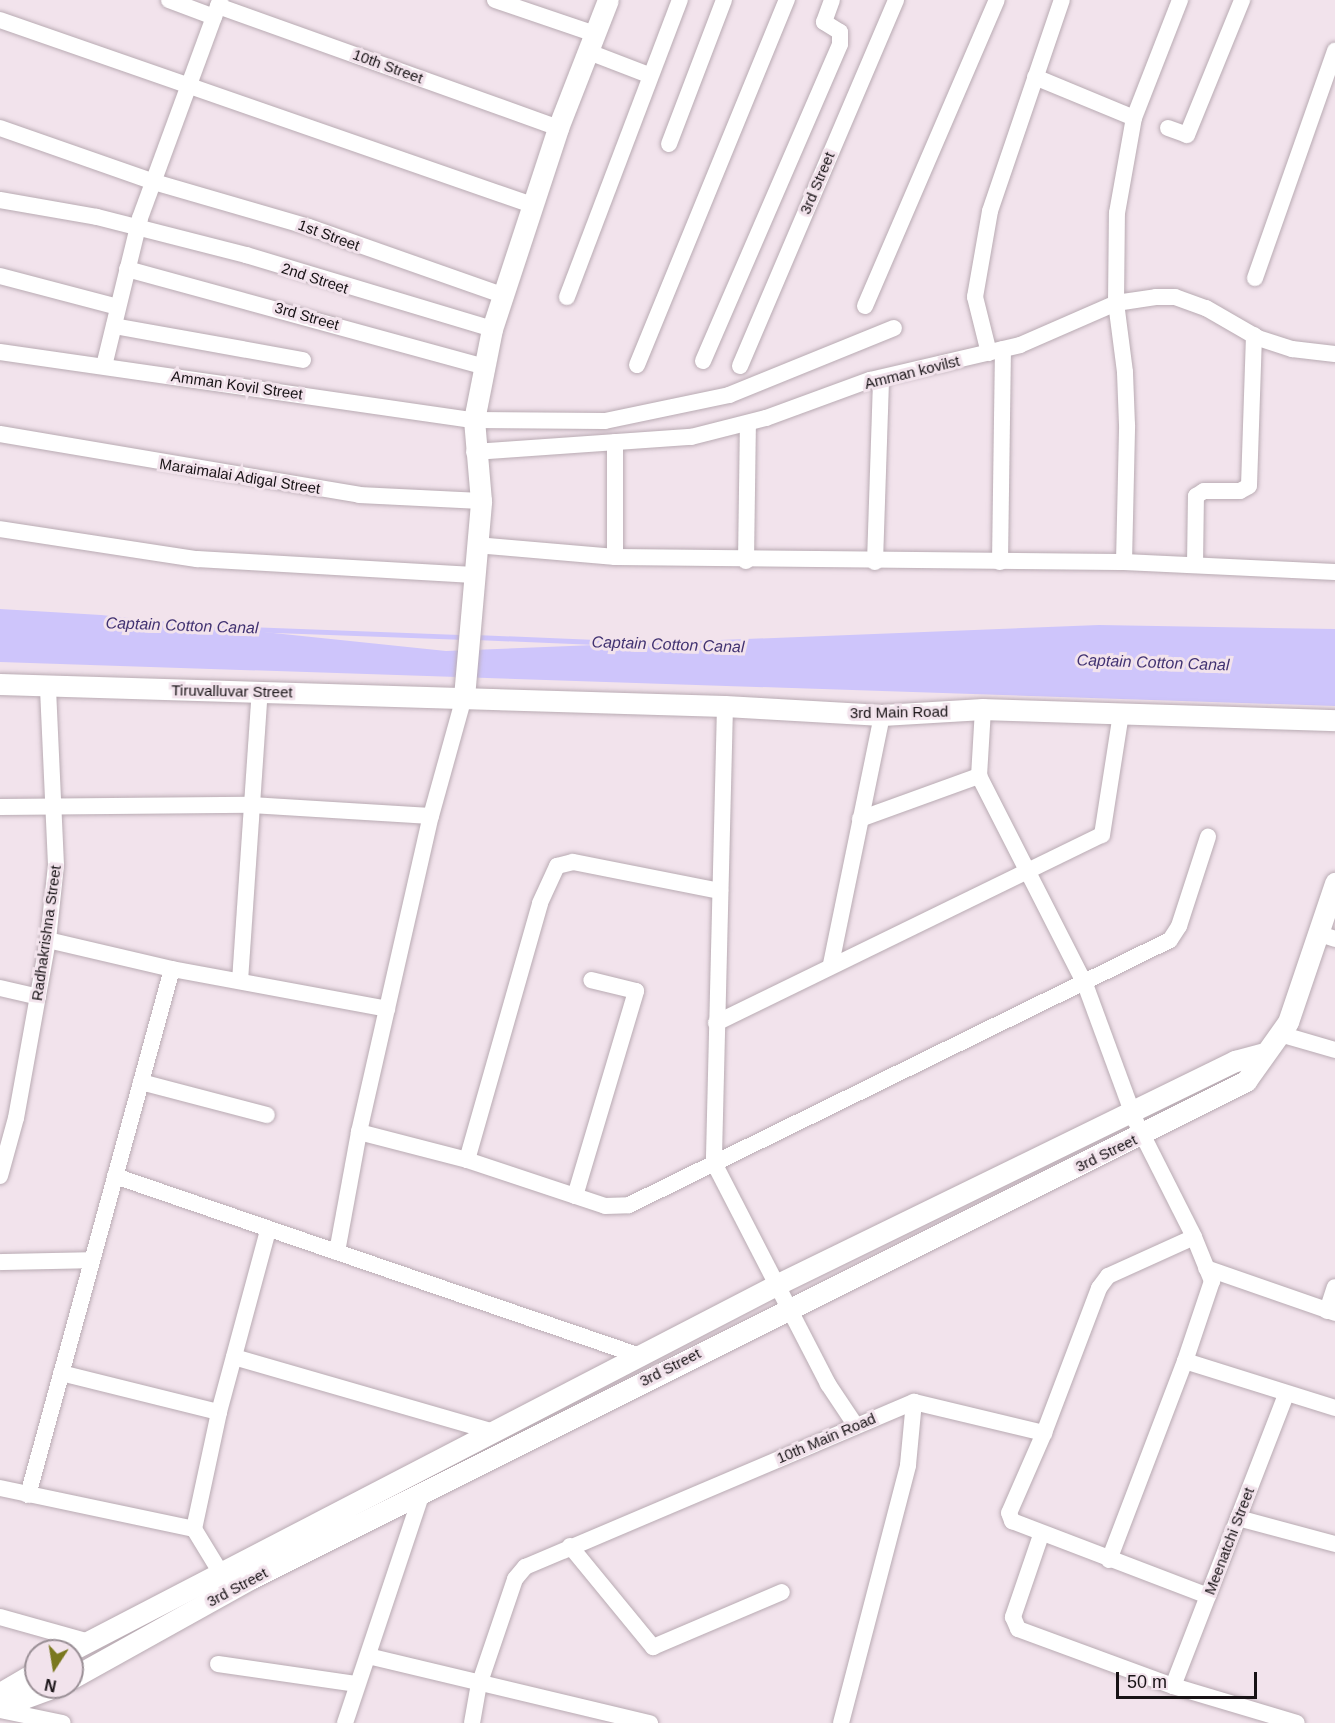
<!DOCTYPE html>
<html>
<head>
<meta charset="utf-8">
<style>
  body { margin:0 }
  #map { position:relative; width:1335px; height:1723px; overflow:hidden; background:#f2e3ec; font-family:Arial,sans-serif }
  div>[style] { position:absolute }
  .water>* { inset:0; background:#cec5fb }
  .stream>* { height:5px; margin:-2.5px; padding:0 2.5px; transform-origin:2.5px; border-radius:2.5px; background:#cec5fb }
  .roads { filter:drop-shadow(0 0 2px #b9abb3) drop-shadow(0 0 2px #b9abb3) }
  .minor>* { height:16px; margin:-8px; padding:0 8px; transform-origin:8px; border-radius:8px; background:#fff }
  .tertiary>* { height:21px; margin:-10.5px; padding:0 10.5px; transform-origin:10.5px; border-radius:10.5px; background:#fff }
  span { translate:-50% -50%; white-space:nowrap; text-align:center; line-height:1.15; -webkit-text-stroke:6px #f2e3ec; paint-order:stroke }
  .street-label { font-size:15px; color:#171215 }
  .water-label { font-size:16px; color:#413271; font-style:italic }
  .north { position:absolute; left:24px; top:1639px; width:60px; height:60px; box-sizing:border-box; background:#f2e3ec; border:2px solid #9a8f96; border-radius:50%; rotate:192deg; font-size:16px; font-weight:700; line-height:24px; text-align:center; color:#171215 }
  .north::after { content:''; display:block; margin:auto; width:21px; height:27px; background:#7a781e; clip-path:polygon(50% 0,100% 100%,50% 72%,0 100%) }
  .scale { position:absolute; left:1116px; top:1672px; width:141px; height:27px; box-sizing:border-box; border:3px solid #171215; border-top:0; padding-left:8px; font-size:18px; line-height:21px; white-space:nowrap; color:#171215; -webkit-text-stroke:4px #f2e3ec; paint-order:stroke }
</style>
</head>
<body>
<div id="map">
  <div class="water">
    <div style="clip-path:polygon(0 609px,101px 615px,446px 651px,1099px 625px,1335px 629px,1335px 706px,0 662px)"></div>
  </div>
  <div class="stream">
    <div style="left:217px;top:628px;width:249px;rotate:2.1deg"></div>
    <div style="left:475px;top:637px;width:168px;rotate:2.4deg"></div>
  </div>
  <div class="roads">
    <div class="minor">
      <div style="left:169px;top:0;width:48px;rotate:20.7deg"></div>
      <div style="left:495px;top:0;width:106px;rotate:18.8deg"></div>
      <div style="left:218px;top:6px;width:361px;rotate:19.7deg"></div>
      <div style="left:0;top:20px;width:563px;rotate:19.17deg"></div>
      <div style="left:589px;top:52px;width:64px;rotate:21deg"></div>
      <div style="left:1035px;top:77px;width:107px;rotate:22.5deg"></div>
      <div style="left:0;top:128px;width:163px;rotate:19.3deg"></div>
      <div style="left:154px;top:182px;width:161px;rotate:16.2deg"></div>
      <div style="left:309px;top:227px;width:205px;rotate:19.4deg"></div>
      <div style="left:1168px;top:128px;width:20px;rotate:20deg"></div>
      <div style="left:1187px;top:135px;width:146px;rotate:-67.8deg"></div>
      <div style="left:669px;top:144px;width:154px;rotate:-69.1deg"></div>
      <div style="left:0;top:200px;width:98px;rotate:9.9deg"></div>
      <div style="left:97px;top:217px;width:154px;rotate:14.3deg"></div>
      <div style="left:246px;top:255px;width:257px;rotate:16.7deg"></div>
      <div style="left:127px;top:269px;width:371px;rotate:15.3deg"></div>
      <div style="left:0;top:276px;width:122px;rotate:14.7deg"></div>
      <div style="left:1255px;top:278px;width:241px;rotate:-70.6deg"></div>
      <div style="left:567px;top:297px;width:318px;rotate:-69.2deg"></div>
      <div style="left:865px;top:306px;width:333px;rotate:-66.7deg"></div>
      <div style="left:114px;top:326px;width:192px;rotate:10.2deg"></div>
      <div style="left:0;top:352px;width:479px;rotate:8.2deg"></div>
      <div style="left:474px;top:420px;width:131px;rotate:0.4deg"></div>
      <div style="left:605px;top:421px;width:127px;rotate:-11.8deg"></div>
      <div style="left:729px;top:395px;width:178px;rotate:-22.1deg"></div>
      <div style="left:989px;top:353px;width:58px;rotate:-104deg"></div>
      <div style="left:975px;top:297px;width:87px;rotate:-80.1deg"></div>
      <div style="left:990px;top:211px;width:223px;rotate:-71.2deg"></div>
      <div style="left:703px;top:361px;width:345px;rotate:-66.6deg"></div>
      <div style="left:840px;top:44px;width:12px;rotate:-90deg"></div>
      <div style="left:840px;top:32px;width:19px;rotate:-148deg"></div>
      <div style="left:824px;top:22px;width:23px;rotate:-70deg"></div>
      <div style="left:637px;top:365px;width:395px;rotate:-67.7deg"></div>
      <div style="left:104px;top:366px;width:152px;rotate:-76.3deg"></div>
      <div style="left:140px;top:218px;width:232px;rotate:-69.8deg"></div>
      <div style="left:740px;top:366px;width:398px;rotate:-66.9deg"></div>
      <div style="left:0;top:434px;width:364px;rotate:9.6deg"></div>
      <div style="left:359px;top:495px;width:122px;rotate:2.8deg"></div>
      <div style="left:615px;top:442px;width:115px;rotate:90deg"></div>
      <div style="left:474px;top:452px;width:218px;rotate:-4deg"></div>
      <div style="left:691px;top:437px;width:77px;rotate:-14.2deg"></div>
      <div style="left:766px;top:418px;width:111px;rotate:-20.1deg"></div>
      <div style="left:870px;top:380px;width:154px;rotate:-13.1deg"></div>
      <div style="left:1020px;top:345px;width:105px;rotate:-23.6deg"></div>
      <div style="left:1116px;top:303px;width:40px;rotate:-8.5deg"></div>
      <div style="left:1156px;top:297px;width:19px"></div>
      <div style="left:1175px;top:297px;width:33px;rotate:20deg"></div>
      <div style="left:1206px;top:308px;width:60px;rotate:30deg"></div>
      <div style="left:1258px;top:338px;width:36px;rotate:18deg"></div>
      <div style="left:1292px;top:349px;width:43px;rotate:6.6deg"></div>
      <div style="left:0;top:529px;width:199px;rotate:8.7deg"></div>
      <div style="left:197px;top:559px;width:277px;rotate:3.3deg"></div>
      <div style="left:476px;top:545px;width:140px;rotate:4.9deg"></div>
      <div style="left:615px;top:557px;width:509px;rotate:0.56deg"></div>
      <div style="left:1124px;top:562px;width:211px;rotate:2.7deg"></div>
      <div style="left:746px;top:561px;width:137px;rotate:-89.2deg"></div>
      <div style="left:875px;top:562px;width:184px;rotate:-88.1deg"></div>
      <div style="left:1000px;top:562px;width:213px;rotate:-89.2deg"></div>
      <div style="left:1124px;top:562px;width:137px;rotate:-88.7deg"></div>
      <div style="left:1127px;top:425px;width:53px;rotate:-92.2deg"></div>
      <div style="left:1125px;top:372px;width:70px;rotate:-97.4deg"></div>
      <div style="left:1116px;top:303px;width:90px;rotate:-89.4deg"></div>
      <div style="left:1117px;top:213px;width:97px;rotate:-79.9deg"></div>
      <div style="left:1134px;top:118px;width:127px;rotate:-68.7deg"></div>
      <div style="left:1195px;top:565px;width:69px;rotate:-89.2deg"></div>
      <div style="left:1196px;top:496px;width:9px;rotate:-32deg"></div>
      <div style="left:1204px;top:491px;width:36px"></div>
      <div style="left:1240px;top:491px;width:10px;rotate:-29deg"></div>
      <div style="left:1249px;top:486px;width:151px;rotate:-88.1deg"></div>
      <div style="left:725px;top:706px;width:457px;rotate:91.4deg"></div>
      <div style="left:714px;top:1163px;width:249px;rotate:62.7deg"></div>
      <div style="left:828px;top:1384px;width:50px;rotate:56.3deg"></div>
      <div style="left:983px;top:709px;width:67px;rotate:93.4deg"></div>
      <div style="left:979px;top:776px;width:233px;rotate:63deg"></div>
      <div style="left:1085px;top:984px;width:145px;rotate:69.8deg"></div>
      <div style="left:1135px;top:1120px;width:131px;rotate:63.2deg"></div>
      <div style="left:1194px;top:1237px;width:48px;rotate:67.8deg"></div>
      <div style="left:1212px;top:1281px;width:84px;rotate:108.6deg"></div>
      <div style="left:1185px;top:1361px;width:157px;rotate:17.4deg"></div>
      <div style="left:0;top:807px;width:251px;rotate:-0.5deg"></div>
      <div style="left:251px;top:805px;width:180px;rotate:3.5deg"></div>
      <div style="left:860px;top:819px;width:127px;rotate:-19.9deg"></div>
      <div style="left:1317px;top:933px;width:19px;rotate:18deg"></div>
      <div style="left:48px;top:940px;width:127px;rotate:13.2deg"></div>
      <div style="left:172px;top:969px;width:219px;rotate:10.5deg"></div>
      <div style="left:831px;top:964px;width:254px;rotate:-78.4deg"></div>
      <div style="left:240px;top:981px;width:291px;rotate:-86.1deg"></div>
      <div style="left:0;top:988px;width:39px;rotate:13deg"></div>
      <div style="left:716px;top:1023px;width:429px;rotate:-26deg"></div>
      <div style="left:1102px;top:835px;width:123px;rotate:-81.1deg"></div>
      <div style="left:1280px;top:1034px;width:57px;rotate:16.2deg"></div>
      <div style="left:141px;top:1082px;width:130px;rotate:14.7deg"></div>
      <div style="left:359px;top:1132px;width:112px;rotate:14.5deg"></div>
      <div style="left:467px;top:1160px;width:145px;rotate:18.4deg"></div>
      <div style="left:605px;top:1206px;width:24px;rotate:-2deg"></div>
      <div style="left:629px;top:1205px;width:602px;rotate:-26.1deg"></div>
      <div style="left:1170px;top:940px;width:17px;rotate:-57deg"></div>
      <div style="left:1179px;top:926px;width:94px;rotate:-72deg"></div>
      <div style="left:467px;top:1160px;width:267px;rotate:-74.1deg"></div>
      <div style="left:540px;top:903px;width:41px;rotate:-65.3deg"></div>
      <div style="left:557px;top:866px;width:16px;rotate:-14deg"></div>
      <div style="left:573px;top:862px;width:150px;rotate:11.2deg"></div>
      <div style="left:0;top:1176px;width:60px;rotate:-74.6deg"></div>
      <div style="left:16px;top:1118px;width:181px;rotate:-79.8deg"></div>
      <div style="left:48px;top:940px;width:75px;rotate:-83.9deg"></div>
      <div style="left:56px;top:865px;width:179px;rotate:-92.6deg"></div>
      <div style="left:115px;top:1176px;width:555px;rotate:18.92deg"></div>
      <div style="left:575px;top:1196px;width:214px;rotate:-73.4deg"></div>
      <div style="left:636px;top:991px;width:46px;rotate:-166.3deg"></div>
      <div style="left:337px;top:1252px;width:122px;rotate:-79.6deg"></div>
      <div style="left:359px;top:1132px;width:324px;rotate:-77.2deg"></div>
      <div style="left:431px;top:816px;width:123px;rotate:-74.5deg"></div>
      <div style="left:0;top:1262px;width:92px;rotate:-1.2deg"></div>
      <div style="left:1206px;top:1268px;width:137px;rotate:19.2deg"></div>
      <div style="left:1327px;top:1311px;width:25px;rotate:-72deg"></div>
      <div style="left:234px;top:1357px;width:266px;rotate:16.1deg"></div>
      <div style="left:61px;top:1373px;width:163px;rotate:13.9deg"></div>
      <div style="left:1044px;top:1433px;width:87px;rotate:113.6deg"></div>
      <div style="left:1009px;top:1513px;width:9px;rotate:69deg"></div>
      <div style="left:1012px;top:1521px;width:210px;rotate:20.9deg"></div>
      <div style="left:0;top:1488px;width:198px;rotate:11.9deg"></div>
      <div style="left:28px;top:1495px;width:545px;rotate:-74.69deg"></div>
      <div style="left:1238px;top:1518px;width:100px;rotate:15deg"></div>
      <div style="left:1041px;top:1535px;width:87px;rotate:108.9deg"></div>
      <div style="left:1013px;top:1617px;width:13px;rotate:67deg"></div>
      <div style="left:1018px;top:1629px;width:165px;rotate:20.2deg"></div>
      <div style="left:1173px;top:1686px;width:129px;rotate:16.6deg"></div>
      <div style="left:570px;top:1546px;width:131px;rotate:50.6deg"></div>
      <div style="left:653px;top:1647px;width:140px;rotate:-23.1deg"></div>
      <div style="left:1109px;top:1560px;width:213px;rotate:-69.1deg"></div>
      <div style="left:219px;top:1570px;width:48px;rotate:-121.4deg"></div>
      <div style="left:194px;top:1529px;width:120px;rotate:-77.9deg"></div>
      <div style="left:219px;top:1412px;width:188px;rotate:-74.9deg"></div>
      <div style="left:0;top:1617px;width:89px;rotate:15.6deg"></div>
      <div style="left:368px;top:1656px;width:290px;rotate:13.4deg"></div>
      <div style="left:218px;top:1664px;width:139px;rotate:8.2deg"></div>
      <div style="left:1173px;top:1686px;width:312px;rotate:-68.8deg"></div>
      <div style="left:0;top:1710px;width:64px;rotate:11.7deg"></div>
      <div style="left:345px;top:1723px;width:239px;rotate:-71.5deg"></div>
      <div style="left:472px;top:1723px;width:39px;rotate:-80deg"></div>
      <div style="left:479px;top:1685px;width:112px;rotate:-71.2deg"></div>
      <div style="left:515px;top:1579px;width:16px;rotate:-50deg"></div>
      <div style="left:525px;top:1567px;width:423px;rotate:-23deg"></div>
      <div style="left:914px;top:1402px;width:134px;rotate:13.4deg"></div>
      <div style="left:1044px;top:1433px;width:155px;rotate:-69.2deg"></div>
      <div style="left:1099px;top:1288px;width:15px;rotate:-53deg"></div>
      <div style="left:1108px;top:1276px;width:94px;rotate:-24.4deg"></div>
      <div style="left:841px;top:1723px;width:267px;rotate:-75.4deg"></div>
      <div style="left:908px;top:1465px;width:63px;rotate:-84.6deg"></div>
    </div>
    <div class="tertiary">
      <div style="left:0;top:684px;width:725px;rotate:1.74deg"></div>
      <div style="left:725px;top:706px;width:157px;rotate:3.3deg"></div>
      <div style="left:882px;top:715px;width:101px;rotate:-3.4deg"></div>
      <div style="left:983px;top:709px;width:352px;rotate:1.8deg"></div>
      <div style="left:464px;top:697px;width:197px;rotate:-85deg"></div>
      <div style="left:481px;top:501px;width:81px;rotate:-94.9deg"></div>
      <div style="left:474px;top:420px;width:93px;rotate:-78.8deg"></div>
      <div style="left:492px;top:329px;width:212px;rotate:-71.8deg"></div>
      <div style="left:558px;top:128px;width:137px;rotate:-68.7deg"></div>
      <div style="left:70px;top:1651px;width:797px;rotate:-27.4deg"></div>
      <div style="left:778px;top:1284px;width:509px;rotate:-26.01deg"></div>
      <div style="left:1235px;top:1061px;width:28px;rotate:-15deg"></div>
      <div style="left:72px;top:1678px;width:204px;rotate:-29.1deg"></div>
      <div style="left:250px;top:1579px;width:1114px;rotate:-26.57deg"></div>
      <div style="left:1246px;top:1081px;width:72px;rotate:-54.6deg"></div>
      <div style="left:1288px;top:1022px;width:147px;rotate:-71.3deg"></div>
      <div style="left:0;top:1693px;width:42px;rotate:-30.3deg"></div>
      <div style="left:0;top:1700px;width:24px;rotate:-5deg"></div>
      <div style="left:24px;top:1698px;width:33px;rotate:-20deg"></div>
    </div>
  </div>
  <div class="street-label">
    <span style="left:388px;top:66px;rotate:20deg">10th Street</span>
    <span style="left:817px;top:183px;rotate:-67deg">3rd Street</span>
    <span style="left:329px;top:235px;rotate:20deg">1st Street</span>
    <span style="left:315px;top:278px;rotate:18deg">2nd Street</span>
    <span style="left:307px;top:316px;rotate:16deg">3rd Street</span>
    <span style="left:912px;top:372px;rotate:-14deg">Amman kovilst</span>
    <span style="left:237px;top:385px;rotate:8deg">Amman Kovil Street</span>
    <span style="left:240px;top:476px;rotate:9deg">Maraimalai Adigal Street</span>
    <span style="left:232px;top:691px;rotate:1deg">Tiruvalluvar Street</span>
    <span style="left:899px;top:712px;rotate:-1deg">3rd Main Road</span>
    <span style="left:46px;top:933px;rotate:-82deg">Radhakrishna Street</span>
    <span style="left:1106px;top:1153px;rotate:-26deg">3rd Street</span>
    <span style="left:670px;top:1367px;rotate:-27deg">3rd Street</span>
    <span style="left:826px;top:1438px;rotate:-23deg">10th Main Road</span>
    <span style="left:1229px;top:1541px;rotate:-69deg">Meenatchi Street</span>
    <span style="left:237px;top:1587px;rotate:-28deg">3rd Street</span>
  </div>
  <div class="water-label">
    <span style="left:182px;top:626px;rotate:2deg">Captain Cotton Canal</span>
    <span style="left:668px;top:645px;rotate:2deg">Captain Cotton Canal</span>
    <span style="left:1153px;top:663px;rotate:2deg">Captain Cotton Canal</span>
  </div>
  <div class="north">N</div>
  <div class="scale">50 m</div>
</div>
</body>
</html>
